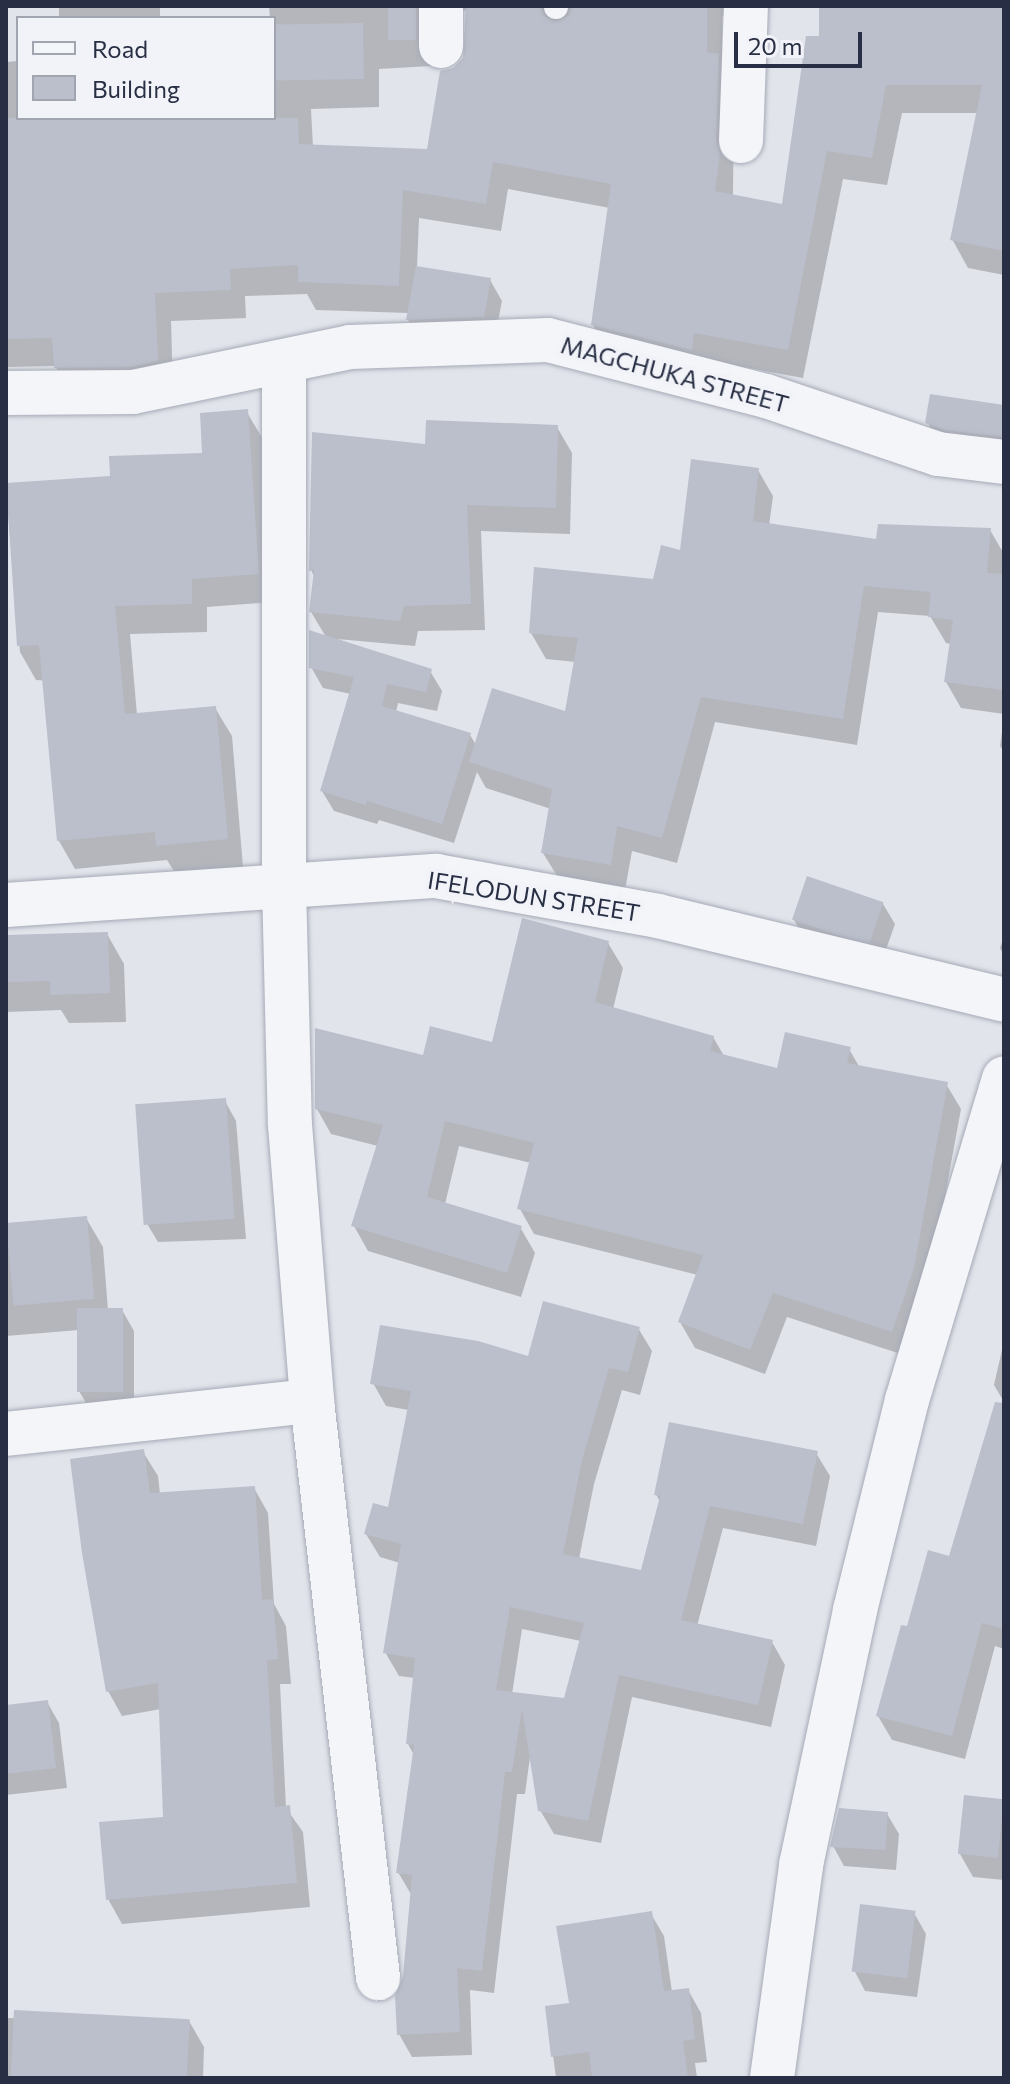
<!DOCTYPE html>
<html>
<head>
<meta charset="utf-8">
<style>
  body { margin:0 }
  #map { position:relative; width:1010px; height:2084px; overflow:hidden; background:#e1e4eb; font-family:Commissioner,sans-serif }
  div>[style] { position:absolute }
  .shadow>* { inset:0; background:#0003; transform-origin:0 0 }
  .building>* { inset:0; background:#bbbfcb; transform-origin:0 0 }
  .roads { filter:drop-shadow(0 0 2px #a6aab6) drop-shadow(0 0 2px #a6aab6) }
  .service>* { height:24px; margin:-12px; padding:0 12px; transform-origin:12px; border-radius:12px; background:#f4f5f9 }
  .minor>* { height:44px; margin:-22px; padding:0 22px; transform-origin:22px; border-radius:22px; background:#f4f5f9 }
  span { translate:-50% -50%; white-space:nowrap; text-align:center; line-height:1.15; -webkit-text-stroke:8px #f1f3f8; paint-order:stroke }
  .street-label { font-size:24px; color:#282f44 }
  .frame { position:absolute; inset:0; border:8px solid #282f44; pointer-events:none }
  .legend { position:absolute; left:16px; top:16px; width:260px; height:104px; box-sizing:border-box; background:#f1f3f8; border:2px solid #a1a5b0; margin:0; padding:10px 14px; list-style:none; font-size:24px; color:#282f44 }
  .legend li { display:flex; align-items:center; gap:16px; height:40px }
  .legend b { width:40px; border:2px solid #a1a5b0 }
  .scale { position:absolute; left:734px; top:32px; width:128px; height:36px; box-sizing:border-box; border:4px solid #282f44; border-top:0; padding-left:10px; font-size:24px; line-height:28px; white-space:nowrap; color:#282f44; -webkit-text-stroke:6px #f1f3f8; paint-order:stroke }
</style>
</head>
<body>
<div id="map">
  <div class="shadow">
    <div style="left:59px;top:6px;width:101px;height:12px"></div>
    <div style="clip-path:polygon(evenodd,269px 6px,727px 6px,726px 17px,722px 16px,722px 63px,734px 85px,733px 197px,783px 206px,821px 38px,821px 6px,1004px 6px,1004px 275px,968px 268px,952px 239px,979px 113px,902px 113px,887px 185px,843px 179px,803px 378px,710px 361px,609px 353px,593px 325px,610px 208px,508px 189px,501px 231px,419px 218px,417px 268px,490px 280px,502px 301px,495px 337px,420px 340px,408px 320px,409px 313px,316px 310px,307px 294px,245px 296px,246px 318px,171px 321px,173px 389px,72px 395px,55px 366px,6px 367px,6px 62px,18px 61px,18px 118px,274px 118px,274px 18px,270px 18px,269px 6px,457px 9px,468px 11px,465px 59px,455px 69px,429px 151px,313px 147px,311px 109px,379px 107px,379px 69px,431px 66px,431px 35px,457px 9px)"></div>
    <div style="clip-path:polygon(1004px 407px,1004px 453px,938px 442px,928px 423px)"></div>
    <div style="clip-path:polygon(246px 411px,263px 439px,274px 602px,207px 607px,207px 632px,130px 634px,137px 715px,215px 708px,232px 736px,243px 867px,175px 873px,167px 860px,75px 869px,59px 841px,52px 681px,36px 680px,20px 652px,6px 488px,9px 492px,112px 478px,204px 455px)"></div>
    <div style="clip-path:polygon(557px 427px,572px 453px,570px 534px,481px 531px,485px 630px,418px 631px,415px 646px,337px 639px,430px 671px,442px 691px,437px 711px,398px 703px,396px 712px,470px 735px,476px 745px,567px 714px,576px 662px,546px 659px,531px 633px,655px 581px,758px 470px,773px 496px,769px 526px,878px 541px,990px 530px,1004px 554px,1004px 714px,961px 708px,946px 682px,951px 644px,946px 643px,930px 616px,878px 612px,857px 745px,715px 722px,677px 863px,632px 851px,625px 890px,559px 879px,543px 853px,551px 809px,486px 788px,477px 772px,454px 843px,379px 820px,377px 824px,334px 811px,322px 791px,351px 694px,323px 688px,311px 667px,326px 637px,311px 612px,315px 578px,311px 570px,427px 446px)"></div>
    <div style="clip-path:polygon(1004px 718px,1004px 752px,1000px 746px)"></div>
    <div style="clip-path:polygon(883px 904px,895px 924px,882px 961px,806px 940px,794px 920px)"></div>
    <div style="clip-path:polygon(107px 934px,124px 964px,126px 1022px,69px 1023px,61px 1010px,6px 1012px,6px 937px)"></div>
    <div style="clip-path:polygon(1004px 936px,1004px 956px,1000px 948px)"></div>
    <div style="clip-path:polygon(608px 943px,623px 968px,613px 1009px,713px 1037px,724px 1056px,779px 1070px,849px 1049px,860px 1068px,946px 1084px,961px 1109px,927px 1294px,907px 1356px,787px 1317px,765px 1374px,695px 1348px,680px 1322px,698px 1275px,534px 1234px,520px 1209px,531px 1163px,459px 1146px,445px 1204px,520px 1227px,535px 1253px,521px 1297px,368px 1251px,354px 1226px,378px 1146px,331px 1134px,317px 1109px,425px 1057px,493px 1044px)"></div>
    <div style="clip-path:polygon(225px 1101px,236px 1121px,246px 1239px,158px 1242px,146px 1222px)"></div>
    <div style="clip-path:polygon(86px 1218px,103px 1247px,108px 1310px,122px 1310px,134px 1331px,134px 1411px,91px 1411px,79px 1391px,79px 1330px,6px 1336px,6px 1224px)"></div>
    <div style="clip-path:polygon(evenodd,638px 1328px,652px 1351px,640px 1395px,622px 1390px,594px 1484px,579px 1559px,642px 1573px,660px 1502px,656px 1494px,816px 1453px,830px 1476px,816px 1546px,723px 1528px,697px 1626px,772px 1642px,785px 1665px,771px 1727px,632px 1697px,601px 1843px,554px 1834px,540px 1810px,530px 1757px,525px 1794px,517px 1794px,494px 1993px,470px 1990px,472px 2055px,412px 2057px,399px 2034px,412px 1896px,398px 1872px,414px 1755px,408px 1744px,415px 1678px,399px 1676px,385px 1652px,400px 1563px,380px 1557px,366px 1534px,389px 1510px,409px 1410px,386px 1406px,373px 1383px,530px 1359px,638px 1328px,522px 1629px,581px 1641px,566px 1700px,512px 1694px,522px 1629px)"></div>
    <div style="clip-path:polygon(1004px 1341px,1004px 1402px,994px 1385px)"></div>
    <div style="clip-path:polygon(143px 1452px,158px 1476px,160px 1494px,254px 1488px,268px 1513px,274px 1604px,286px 1626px,291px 1684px,280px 1684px,286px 1808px,303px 1832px,310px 1907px,122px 1924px,108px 1899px,165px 1819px,161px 1709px,122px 1716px,108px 1691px)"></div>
    <div style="clip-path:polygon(1004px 1462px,1004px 1649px,995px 1646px,965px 1759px,892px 1740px,878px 1716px,908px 1629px)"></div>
    <div style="clip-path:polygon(47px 1702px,59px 1723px,67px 1788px,6px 1795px,6px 1707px)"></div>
    <div style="clip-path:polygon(1004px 1801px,1004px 1880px,973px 1877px,960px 1854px)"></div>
    <div style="clip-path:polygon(887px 1814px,899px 1834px,896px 1870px,844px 1866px,833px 1846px)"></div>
    <div style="clip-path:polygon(914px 1913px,926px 1934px,917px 1997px,865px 1991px,854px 1970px)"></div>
    <div style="clip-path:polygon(651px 1914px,664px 1936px,672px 1992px,688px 1990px,701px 2013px,707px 2062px,695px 2063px,697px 2078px,556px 2078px,547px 2008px,571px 2005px)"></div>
    <div style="clip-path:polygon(6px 2018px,189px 2021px,204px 2047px,203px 2078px,6px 2078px)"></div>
  </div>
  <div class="building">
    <div style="left:388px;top:6px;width:28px;height:34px"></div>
    <div style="clip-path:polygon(466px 6px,541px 6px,543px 15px,555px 22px,569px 15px,571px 6px,707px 6px,707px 52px,719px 54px,716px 140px,720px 154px,715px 191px,782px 204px,806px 36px,819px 36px,819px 6px,1004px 6px,1004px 251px,950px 240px,982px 85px,886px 85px,872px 158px,827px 151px,788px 350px,694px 333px,692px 350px,591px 325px,611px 184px,493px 162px,486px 204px,403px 190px,399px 286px,298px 282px,298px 265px,230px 269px,231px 290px,155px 293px,158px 361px,130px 367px,54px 368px,52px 338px,6px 339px,6px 118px,298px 118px,299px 144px,427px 149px,440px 71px,453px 68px,463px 58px)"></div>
    <div style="left:363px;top:23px;width:56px;height:89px;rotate:89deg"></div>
    <div style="clip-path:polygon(416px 266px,491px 278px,484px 317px,406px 320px)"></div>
    <div style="clip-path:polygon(930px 394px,1004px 405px,1004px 437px,944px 430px,925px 423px)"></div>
    <div style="clip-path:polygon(248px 409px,259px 574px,192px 579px,192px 604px,115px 606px,125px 714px,216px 706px,228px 839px,156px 846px,155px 832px,57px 841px,39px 645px,17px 646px,6px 483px,110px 476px,109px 456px,202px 453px,200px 413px)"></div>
    <div style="clip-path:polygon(426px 420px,558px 425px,556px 508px,467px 505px,471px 604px,404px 606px,400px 621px,309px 612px,314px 570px,309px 571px,312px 432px,425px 444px)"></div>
    <div style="clip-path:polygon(691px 459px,759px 468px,753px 521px,876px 539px,878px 524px,991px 528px,987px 573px,1004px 574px,1004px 690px,944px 682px,953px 620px,928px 617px,931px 592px,864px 586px,843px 719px,701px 697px,662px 838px,617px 826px,611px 865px,541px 853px,552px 789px,469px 762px,492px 688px,565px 711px,578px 638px,529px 633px,534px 567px,653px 579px,661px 545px,680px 550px)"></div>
    <div style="clip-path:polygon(309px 630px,432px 669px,426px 692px,387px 684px,382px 706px,471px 733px,442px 824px,367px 801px,366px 805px,320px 791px,354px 677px,309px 668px)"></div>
    <div style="left:807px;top:876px;width:81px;height:46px;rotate:19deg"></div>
    <div style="clip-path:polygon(522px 918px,609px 941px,595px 1002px,714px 1036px,710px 1051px,777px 1068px,785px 1032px,851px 1047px,847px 1063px,948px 1082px,914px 1268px,892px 1332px,773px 1293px,750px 1350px,678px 1322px,703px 1255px,517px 1209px,534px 1143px,445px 1121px,427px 1197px,522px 1226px,507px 1273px,351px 1226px,383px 1125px,315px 1109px,315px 1028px,423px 1055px,430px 1026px,492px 1042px)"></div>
    <div style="clip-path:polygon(108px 932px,110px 993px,50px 995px,50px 981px,6px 982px,6px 935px)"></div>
    <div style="left:226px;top:1098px;width:121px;height:91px;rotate:86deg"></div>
    <div style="left:87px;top:1216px;width:83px;height:81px;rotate:85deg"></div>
    <div style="clip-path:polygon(evenodd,543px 1301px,640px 1327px,628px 1372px,609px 1368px,582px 1460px,563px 1554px,641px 1570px,660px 1496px,654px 1495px,669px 1422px,818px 1451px,803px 1524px,710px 1506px,681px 1620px,773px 1640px,758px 1705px,619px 1675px,588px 1821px,538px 1811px,522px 1709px,512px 1772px,505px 1772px,482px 1971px,457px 1968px,460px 2032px,397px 2035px,395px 1996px,403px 1976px,412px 1875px,396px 1873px,414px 1745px,406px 1744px,415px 1658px,383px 1653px,401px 1544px,364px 1534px,373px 1503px,388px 1507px,411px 1391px,370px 1384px,380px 1325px,478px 1341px,528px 1356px,543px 1301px,510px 1607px,584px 1623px,564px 1698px,496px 1690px,510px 1607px)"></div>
    <div style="left:77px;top:1308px;width:46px;height:84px"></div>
    <div style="clip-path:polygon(995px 1402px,1004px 1403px,1004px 1629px,982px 1623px,952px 1736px,876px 1716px,901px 1625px,907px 1626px,928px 1550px,949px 1556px)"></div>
    <div style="clip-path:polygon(144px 1449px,150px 1493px,255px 1486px,262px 1600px,273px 1599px,278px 1659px,267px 1660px,275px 1807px,290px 1805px,297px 1883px,106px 1900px,99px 1822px,163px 1817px,158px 1683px,106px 1692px,82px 1553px,70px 1459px)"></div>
    <div style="clip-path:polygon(48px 1700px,56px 1768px,6px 1774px,6px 1705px)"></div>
    <div style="left:964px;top:1795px;width:40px;height:59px;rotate:6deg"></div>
    <div style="clip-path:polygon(839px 1808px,888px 1812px,885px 1850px,830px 1847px)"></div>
    <div style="left:860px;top:1904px;width:56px;height:68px;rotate:7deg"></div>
    <div style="clip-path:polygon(652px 1911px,664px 1991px,689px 1988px,695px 2039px,683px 2041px,688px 2078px,592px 2078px,589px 2052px,551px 2057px,545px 2006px,569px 2003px,556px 1926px)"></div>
    <div style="left:14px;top:2010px;width:176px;height:68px;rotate:3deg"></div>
  </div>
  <div class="roads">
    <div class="service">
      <div style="left:556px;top:7px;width:1px;rotate:-90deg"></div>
    </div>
    <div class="minor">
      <div style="left:441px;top:6px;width:40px;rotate:90deg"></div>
      <div style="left:741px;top:141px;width:135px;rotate:-87.9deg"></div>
      <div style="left:284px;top:362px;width:522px;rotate:90deg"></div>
      <div style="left:284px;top:884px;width:241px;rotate:88.6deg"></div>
      <div style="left:290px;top:1125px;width:277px;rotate:85.4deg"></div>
      <div style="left:312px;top:1401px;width:581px;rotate:83.47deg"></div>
      <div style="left:6px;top:393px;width:127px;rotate:-0.5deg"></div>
      <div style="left:133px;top:392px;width:222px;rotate:-11.7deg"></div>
      <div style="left:350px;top:347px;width:198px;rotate:-2deg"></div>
      <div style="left:548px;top:340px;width:225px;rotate:14.4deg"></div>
      <div style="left:766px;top:396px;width:182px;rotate:18.6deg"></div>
      <div style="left:938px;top:454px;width:66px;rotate:6.9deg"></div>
      <div style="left:6px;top:905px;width:431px;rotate:-3.9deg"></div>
      <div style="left:436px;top:876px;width:226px;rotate:10.2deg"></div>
      <div style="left:658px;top:916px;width:356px;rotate:13.6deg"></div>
      <div style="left:6px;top:1434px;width:308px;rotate:-6.2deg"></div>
      <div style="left:772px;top:2078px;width:215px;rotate:-82.2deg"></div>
      <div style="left:801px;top:1865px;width:261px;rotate:-78deg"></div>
      <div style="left:855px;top:1610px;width:216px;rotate:-76.1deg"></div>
      <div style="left:907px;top:1400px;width:336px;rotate:-73.2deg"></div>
    </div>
  </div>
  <div class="street-label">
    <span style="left:675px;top:374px;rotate:15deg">MAGCHUKA STREET</span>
    <span style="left:534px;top:896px;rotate:9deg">IFELODUN STREET</span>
  </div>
  <div class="frame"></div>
  <ul class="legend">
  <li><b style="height:10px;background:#f4f5f9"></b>Road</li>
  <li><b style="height:22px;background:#bbbfcb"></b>Building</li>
  </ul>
  <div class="scale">20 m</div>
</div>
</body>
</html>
